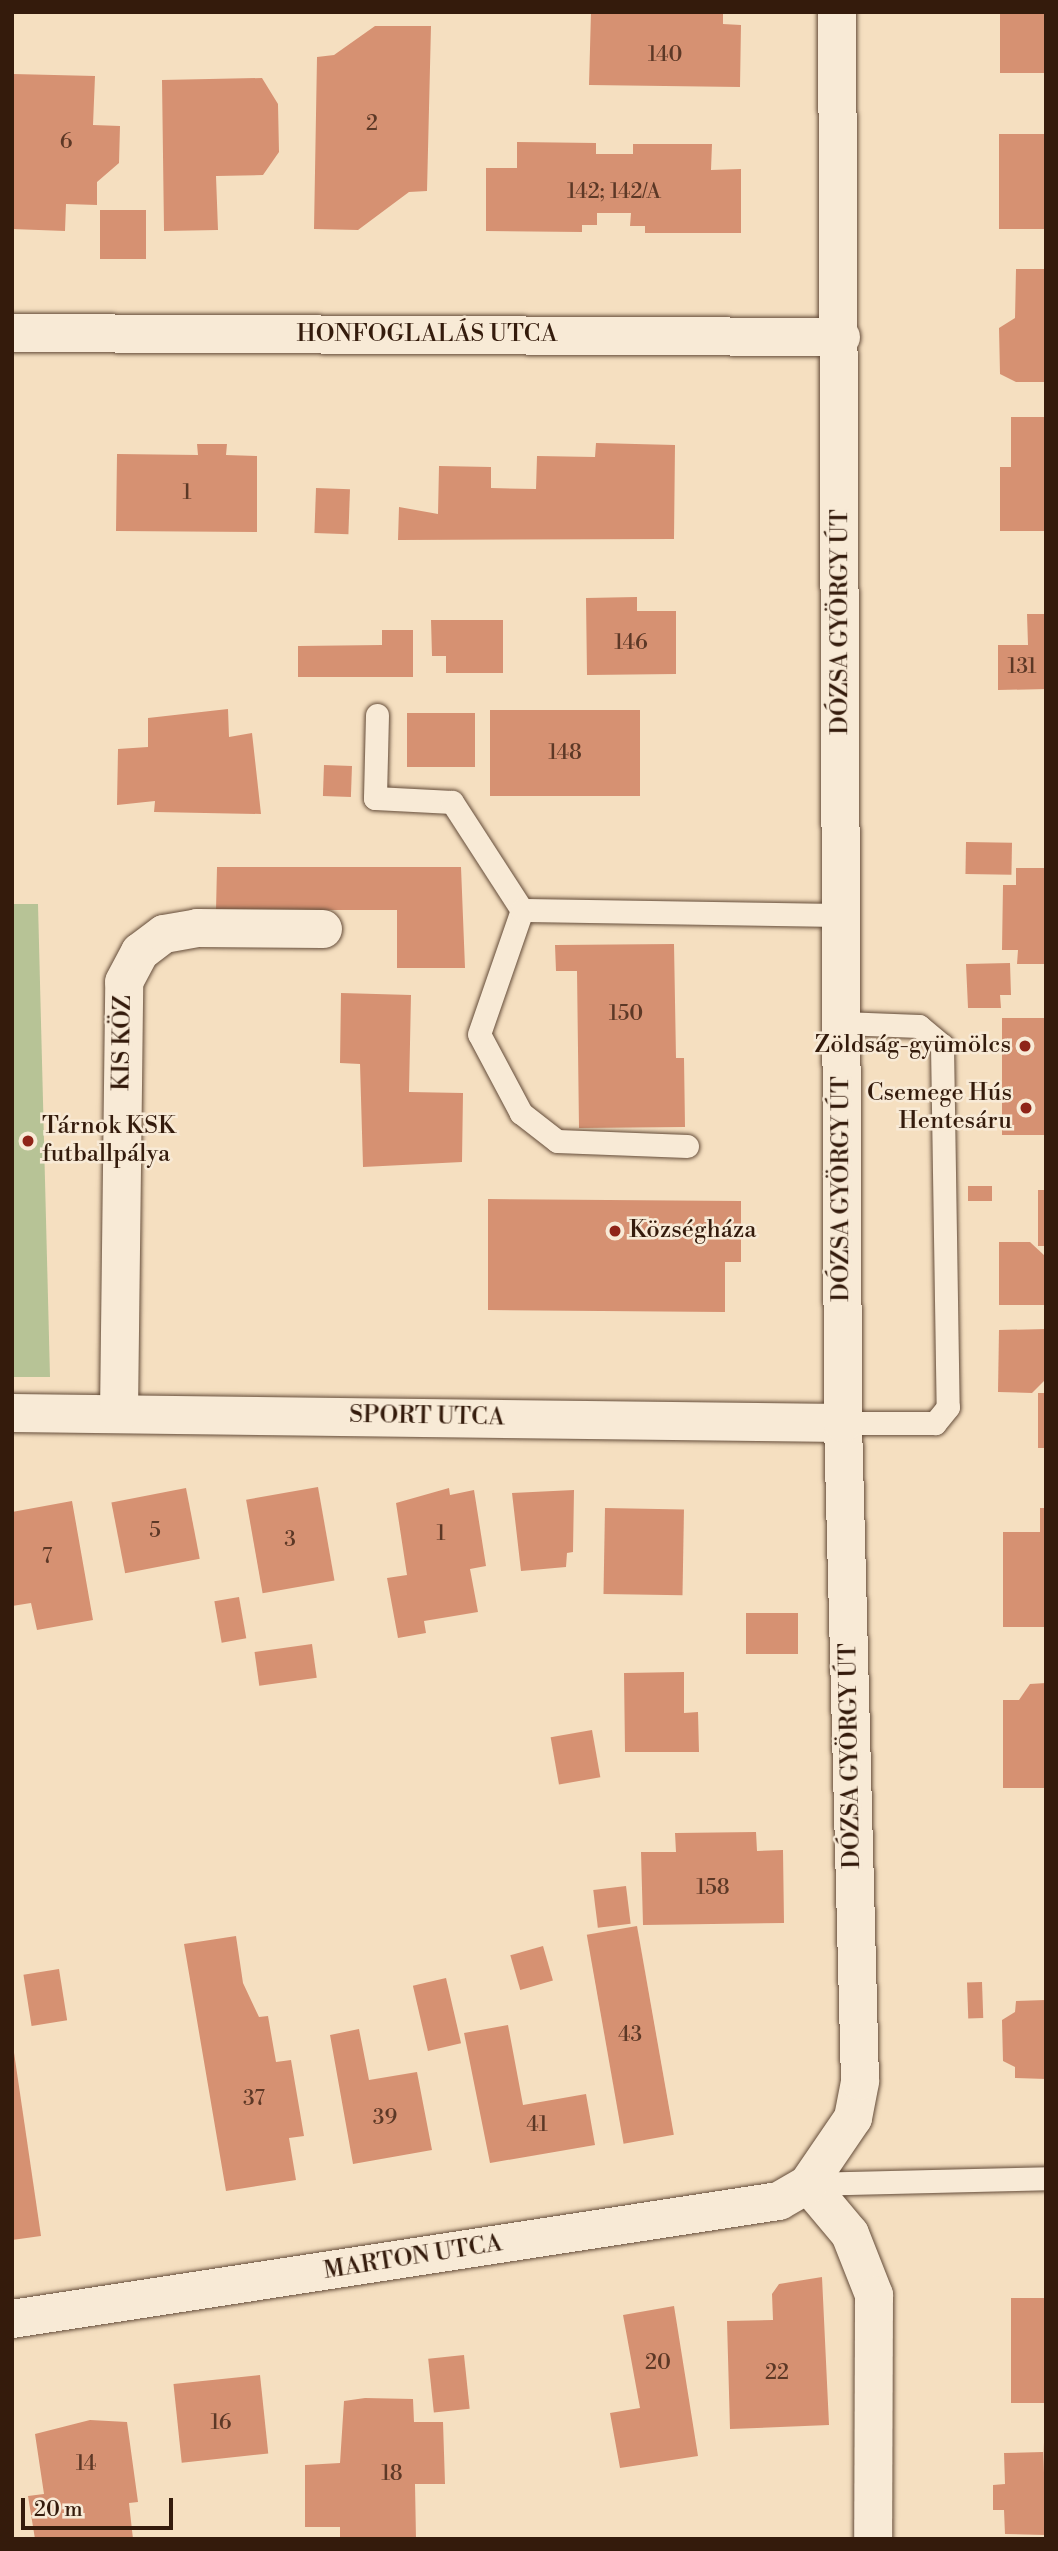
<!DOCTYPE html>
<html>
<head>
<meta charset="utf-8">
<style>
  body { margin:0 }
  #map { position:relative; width:1058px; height:2551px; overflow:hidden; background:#f5dfc0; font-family:"Libre Bodoni",serif }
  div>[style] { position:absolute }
  .green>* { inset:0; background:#b7c396 }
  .building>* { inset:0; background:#d69172; transform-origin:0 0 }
  .roads { filter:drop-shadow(0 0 2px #644c39) drop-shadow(0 0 2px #644c39) }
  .lane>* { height:23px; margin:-11.5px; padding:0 11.5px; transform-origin:11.5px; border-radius:11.5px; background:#f8ead6 }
  .street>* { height:38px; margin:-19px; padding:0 19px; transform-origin:19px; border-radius:19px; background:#f8ead6 }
  .secondary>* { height:38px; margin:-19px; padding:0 19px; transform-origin:19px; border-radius:19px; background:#f8ead6 }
  .dots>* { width:19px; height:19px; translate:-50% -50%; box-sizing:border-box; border:4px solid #f8ead6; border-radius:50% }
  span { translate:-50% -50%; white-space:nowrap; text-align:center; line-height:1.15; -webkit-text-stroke:5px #f8ead6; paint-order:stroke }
  .number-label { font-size:21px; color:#5c3826 }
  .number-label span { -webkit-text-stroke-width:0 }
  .street-label { font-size:24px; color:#341b0c }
  .poi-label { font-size:24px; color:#341b0c }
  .right { translate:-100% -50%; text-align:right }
  .left { translate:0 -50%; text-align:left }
  .frame { position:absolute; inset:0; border:14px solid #341b0c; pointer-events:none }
  .scale { position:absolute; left:21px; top:2498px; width:152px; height:32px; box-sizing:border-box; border:4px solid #341b0c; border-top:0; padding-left:9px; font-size:21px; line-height:24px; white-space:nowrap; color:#341b0c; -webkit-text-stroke:5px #f8ead6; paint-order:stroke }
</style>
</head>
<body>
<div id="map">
  <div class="green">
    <div style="clip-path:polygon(12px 904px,38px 904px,50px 1377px,12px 1377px)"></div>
  </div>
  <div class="building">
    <div style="clip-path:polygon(591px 12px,723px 12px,723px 24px,741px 25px,740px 87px,589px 85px)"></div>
    <div style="left:1000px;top:12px;width:46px;height:61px"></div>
    <div style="clip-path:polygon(375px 26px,431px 26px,427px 191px,409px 192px,358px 230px,314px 229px,317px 57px,334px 55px)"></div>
    <div style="clip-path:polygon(13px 74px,95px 76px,93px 125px,120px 126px,119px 163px,97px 182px,97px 205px,66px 204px,65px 231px,12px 229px)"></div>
    <div style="clip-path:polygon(262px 78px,278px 104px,279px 152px,263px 175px,216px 176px,218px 230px,164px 231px,162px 80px)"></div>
    <div style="left:1046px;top:134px;width:95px;height:47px;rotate:90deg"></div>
    <div style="clip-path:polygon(517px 142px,596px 143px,596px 154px,633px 154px,633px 144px,712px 144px,711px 170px,741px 169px,741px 233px,645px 233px,645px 226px,630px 226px,631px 213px,597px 213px,597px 225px,582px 225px,582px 232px,486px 231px,486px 168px,517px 168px)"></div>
    <div style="left:100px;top:210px;width:46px;height:49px"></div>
    <div style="clip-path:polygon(1016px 269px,1046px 269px,1046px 382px,1016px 382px,1000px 374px,999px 328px,1015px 318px)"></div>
    <div style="clip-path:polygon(1011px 417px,1046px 417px,1046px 531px,1000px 531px,1000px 467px,1011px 467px)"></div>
    <div style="clip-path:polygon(596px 443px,675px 445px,674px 539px,398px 540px,399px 507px,438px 514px,439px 466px,491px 467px,491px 488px,536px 489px,537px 456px,595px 457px)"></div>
    <div style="clip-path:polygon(197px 444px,227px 444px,226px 455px,257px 456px,257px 532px,116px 531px,117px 454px,198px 455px)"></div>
    <div style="left:316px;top:488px;width:34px;height:45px;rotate:2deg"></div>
    <div style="clip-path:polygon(637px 597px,637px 611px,676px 611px,676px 674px,587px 675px,586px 598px)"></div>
    <div style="clip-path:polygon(1027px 614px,1046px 614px,1046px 689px,998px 690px,998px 645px,1028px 645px)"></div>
    <div style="clip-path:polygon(431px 620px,503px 620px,503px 673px,446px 673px,446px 656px,432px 656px)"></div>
    <div style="clip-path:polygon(382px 630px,413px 630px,413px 677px,298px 677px,298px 646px,382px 645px)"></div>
    <div style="clip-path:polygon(228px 709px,229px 737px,252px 733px,261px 814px,154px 812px,155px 801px,117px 805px,118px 749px,148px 747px,148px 718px)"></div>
    <div style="left:640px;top:710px;width:86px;height:150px;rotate:90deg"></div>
    <div style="left:475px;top:713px;width:54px;height:68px;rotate:90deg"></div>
    <div style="left:324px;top:765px;width:28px;height:31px;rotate:2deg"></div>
    <div style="left:966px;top:842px;width:46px;height:32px;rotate:1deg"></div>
    <div style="clip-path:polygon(217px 867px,461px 867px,465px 968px,397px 968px,397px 910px,216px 910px)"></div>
    <div style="clip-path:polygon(1016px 868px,1046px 868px,1046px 964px,1017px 964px,1018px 950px,1002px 950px,1003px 885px,1016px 885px)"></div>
    <div style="clip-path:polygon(674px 944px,676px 1058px,684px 1058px,685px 1127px,579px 1128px,577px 971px,556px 971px,555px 945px)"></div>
    <div style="clip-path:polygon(1010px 963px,1011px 995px,1000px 995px,1001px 1008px,968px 1008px,966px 964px)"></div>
    <div style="clip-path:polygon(341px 993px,411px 995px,409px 1092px,463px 1093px,462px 1162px,363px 1167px,360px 1064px,340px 1063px)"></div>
    <div style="left:1002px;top:1018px;width:44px;height:117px"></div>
    <div style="left:968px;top:1186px;width:24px;height:15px"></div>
    <div style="left:1038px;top:1190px;width:8px;height:56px"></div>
    <div style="clip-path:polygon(488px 1199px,741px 1201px,741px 1262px,725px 1262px,725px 1312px,488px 1310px)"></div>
    <div style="clip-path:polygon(999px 1242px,1030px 1242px,1046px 1257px,1046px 1305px,999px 1305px)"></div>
    <div style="clip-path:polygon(1046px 1329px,1046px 1379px,1032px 1393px,998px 1392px,999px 1330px)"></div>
    <div style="left:1038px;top:1393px;width:8px;height:55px"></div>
    <div style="left:318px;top:1487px;width:95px;height:73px;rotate:80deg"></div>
    <div style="left:186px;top:1488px;width:72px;height:76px;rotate:79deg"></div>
    <div style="clip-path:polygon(449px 1488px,450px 1495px,474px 1490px,486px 1566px,470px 1569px,478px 1612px,424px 1621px,426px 1633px,398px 1638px,387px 1578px,407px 1575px,396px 1503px)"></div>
    <div style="clip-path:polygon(574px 1490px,573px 1552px,567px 1553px,566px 1567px,521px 1571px,512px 1493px)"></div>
    <div style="clip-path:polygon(72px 1501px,93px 1620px,37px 1630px,31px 1603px,12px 1606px,12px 1512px)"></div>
    <div style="left:605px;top:1508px;width:79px;height:86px;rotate:1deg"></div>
    <div style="clip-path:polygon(1040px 1508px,1046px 1508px,1046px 1627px,1003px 1627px,1003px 1532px,1040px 1532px)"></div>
    <div style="left:239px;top:1597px;width:42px;height:25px;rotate:80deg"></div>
    <div style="left:746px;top:1613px;width:52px;height:41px"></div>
    <div style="left:312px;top:1644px;width:34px;height:58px;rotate:82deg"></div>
    <div style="clip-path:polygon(684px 1672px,684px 1713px,698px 1712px,699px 1752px,625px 1752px,624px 1673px)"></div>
    <div style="clip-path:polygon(1046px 1683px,1046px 1788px,1003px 1788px,1003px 1700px,1019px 1700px,1030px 1684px)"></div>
    <div style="left:592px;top:1730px;width:48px;height:42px;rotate:80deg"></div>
    <div style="clip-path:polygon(756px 1832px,757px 1851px,783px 1850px,784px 1923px,643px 1925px,641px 1852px,676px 1852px,675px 1833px)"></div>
    <div style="left:626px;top:1886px;width:38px;height:33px;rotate:83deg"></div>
    <div style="left:637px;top:1926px;width:212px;height:51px;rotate:80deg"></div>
    <div style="clip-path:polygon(236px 1936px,243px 1983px,259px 2017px,268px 2016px,276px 2062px,291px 2060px,304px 2136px,289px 2138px,296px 2180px,226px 2191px,184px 1944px)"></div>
    <div style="left:543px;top:1946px;width:36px;height:34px;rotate:74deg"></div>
    <div style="left:59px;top:1969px;width:52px;height:36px;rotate:81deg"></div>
    <div style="left:446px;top:1978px;width:67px;height:34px;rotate:77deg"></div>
    <div style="left:982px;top:1982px;width:36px;height:15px;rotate:88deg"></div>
    <div style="clip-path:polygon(1046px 2000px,1046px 2079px,1015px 2078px,1015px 2067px,1003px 2061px,1002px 2020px,1015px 2012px,1016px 2001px)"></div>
    <div style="clip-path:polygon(508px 2025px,523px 2105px,586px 2094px,595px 2145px,490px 2163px,464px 2033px)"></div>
    <div style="clip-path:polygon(359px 2029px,369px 2080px,417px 2072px,432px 2150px,353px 2164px,330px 2035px)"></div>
    <div style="clip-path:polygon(12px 2039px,41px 2236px,12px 2240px)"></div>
    <div style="clip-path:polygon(822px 2277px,829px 2425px,730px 2429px,727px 2321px,773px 2320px,772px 2294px,779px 2284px)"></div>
    <div style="left:1011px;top:2298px;width:35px;height:105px"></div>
    <div style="clip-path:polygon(674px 2306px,698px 2456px,620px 2468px,610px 2413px,640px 2408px,623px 2315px)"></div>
    <div style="left:464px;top:2355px;width:54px;height:36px;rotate:84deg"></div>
    <div style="left:260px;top:2375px;width:79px;height:87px;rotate:84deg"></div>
    <div style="clip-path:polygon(365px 2398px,413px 2399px,414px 2422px,443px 2422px,445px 2484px,415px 2484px,416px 2539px,340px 2539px,340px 2527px,305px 2527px,305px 2465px,340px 2463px,344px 2401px)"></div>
    <div style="clip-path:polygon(90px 2420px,127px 2422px,138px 2502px,129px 2503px,133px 2539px,35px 2539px,28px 2496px,44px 2494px,35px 2434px)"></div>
    <div style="clip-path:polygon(1043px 2442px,1046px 2535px,1005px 2534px,1004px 2510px,993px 2510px,993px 2485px,1005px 2484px,1004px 2453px,1043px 2452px)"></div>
  </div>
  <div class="roads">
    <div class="lane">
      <div style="left:377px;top:715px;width:83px;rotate:91.4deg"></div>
      <div style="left:375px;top:798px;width:77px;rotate:3deg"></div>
      <div style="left:452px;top:802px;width:129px;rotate:57.1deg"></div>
      <div style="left:842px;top:1023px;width:77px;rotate:2.2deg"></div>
      <div style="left:919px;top:1026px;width:30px;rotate:40deg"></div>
      <div style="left:942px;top:1045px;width:362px;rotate:89.1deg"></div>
      <div style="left:948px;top:1407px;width:21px;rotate:129deg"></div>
      <div style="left:935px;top:1423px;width:92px;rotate:180deg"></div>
      <div style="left:687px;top:1146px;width:130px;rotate:-177.8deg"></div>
      <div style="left:557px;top:1141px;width:46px;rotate:-142.1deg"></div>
      <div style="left:521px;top:1113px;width:89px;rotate:-118deg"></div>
      <div style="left:479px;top:1034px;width:131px;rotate:-70.9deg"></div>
      <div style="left:522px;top:910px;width:320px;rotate:0.9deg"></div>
      <div style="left:808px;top:2184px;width:238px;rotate:-1.4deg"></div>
    </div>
    <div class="street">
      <div style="left:12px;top:333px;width:829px;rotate:0.28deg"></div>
      <div style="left:12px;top:1413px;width:831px;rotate:0.69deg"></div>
      <div style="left:119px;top:1413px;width:431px;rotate:-89.3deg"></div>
      <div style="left:124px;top:982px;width:34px;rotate:-62deg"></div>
      <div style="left:140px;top:952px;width:30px;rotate:-37deg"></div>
      <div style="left:164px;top:934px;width:34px;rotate:-10deg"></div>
      <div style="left:197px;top:928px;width:126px;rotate:0.5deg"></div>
    </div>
    <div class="secondary">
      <div style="left:808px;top:2184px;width:65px;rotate:50deg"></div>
      <div style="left:850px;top:2234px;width:66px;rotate:68.5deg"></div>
      <div style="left:874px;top:2295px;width:244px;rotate:90.2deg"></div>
      <div style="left:12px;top:2319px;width:776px;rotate:-8.75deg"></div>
      <div style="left:779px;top:2201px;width:34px;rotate:-30deg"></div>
      <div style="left:808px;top:2184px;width:80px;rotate:-55.7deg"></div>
      <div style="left:853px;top:2118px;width:38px;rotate:-79deg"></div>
      <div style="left:860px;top:2081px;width:658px;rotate:-91.48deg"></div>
      <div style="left:843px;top:1423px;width:1411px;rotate:-90.24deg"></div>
    </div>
  </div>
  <div class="dots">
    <div style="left:1025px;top:1046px;background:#8f2418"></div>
    <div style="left:1026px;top:1108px;background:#8f2418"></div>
    <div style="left:28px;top:1141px;background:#8f2418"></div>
    <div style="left:615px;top:1231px;background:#8f2418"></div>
  </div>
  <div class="number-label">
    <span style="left:665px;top:55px">140</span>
    <span style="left:372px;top:124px">2</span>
    <span style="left:66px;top:142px">6</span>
    <span style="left:614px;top:192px">142; 142/A</span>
    <span style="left:187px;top:493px">1</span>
    <span style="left:631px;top:643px">146</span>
    <span style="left:1022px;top:667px">131</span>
    <span style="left:565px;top:753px">148</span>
    <span style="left:626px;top:1014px">150</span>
    <span style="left:155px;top:1531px">5</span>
    <span style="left:441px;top:1534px">1</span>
    <span style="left:290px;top:1540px">3</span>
    <span style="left:47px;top:1557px">7</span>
    <span style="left:713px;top:1888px">158</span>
    <span style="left:630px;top:2035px">43</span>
    <span style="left:254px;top:2099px">37</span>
    <span style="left:385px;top:2118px">39</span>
    <span style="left:537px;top:2125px">41</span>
    <span style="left:658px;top:2363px">20</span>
    <span style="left:777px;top:2373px">22</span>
    <span style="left:221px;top:2423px">16</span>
    <span style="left:86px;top:2464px">14</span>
    <span style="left:392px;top:2474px">18</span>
  </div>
  <div class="street-label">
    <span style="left:427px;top:335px">HONFOGLALÁS UTCA</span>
    <span style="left:841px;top:622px;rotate:-90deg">DÓZSA GYÖRGY ÚT</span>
    <span style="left:123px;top:1043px;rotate:-89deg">KIS KÖZ</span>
    <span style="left:842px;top:1189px;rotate:-90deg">DÓZSA GYÖRGY ÚT</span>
    <span style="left:427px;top:1417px;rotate:1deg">SPORT UTCA</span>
    <span style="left:851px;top:1756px;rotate:-91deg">DÓZSA GYÖRGY ÚT</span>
    <span style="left:413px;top:2258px;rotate:-9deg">MARTON UTCA</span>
  </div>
  <div class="poi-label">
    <span class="right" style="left:1011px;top:1046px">Zöldság-gyümölcs</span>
    <span class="right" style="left:1012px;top:1108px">Csemege Hús<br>Hentesáru</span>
    <span class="left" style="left:42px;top:1141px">Tárnok KSK<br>futballpálya</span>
    <span class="left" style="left:629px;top:1231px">Községháza</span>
  </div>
  <div class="frame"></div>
  <div class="scale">20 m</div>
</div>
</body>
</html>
